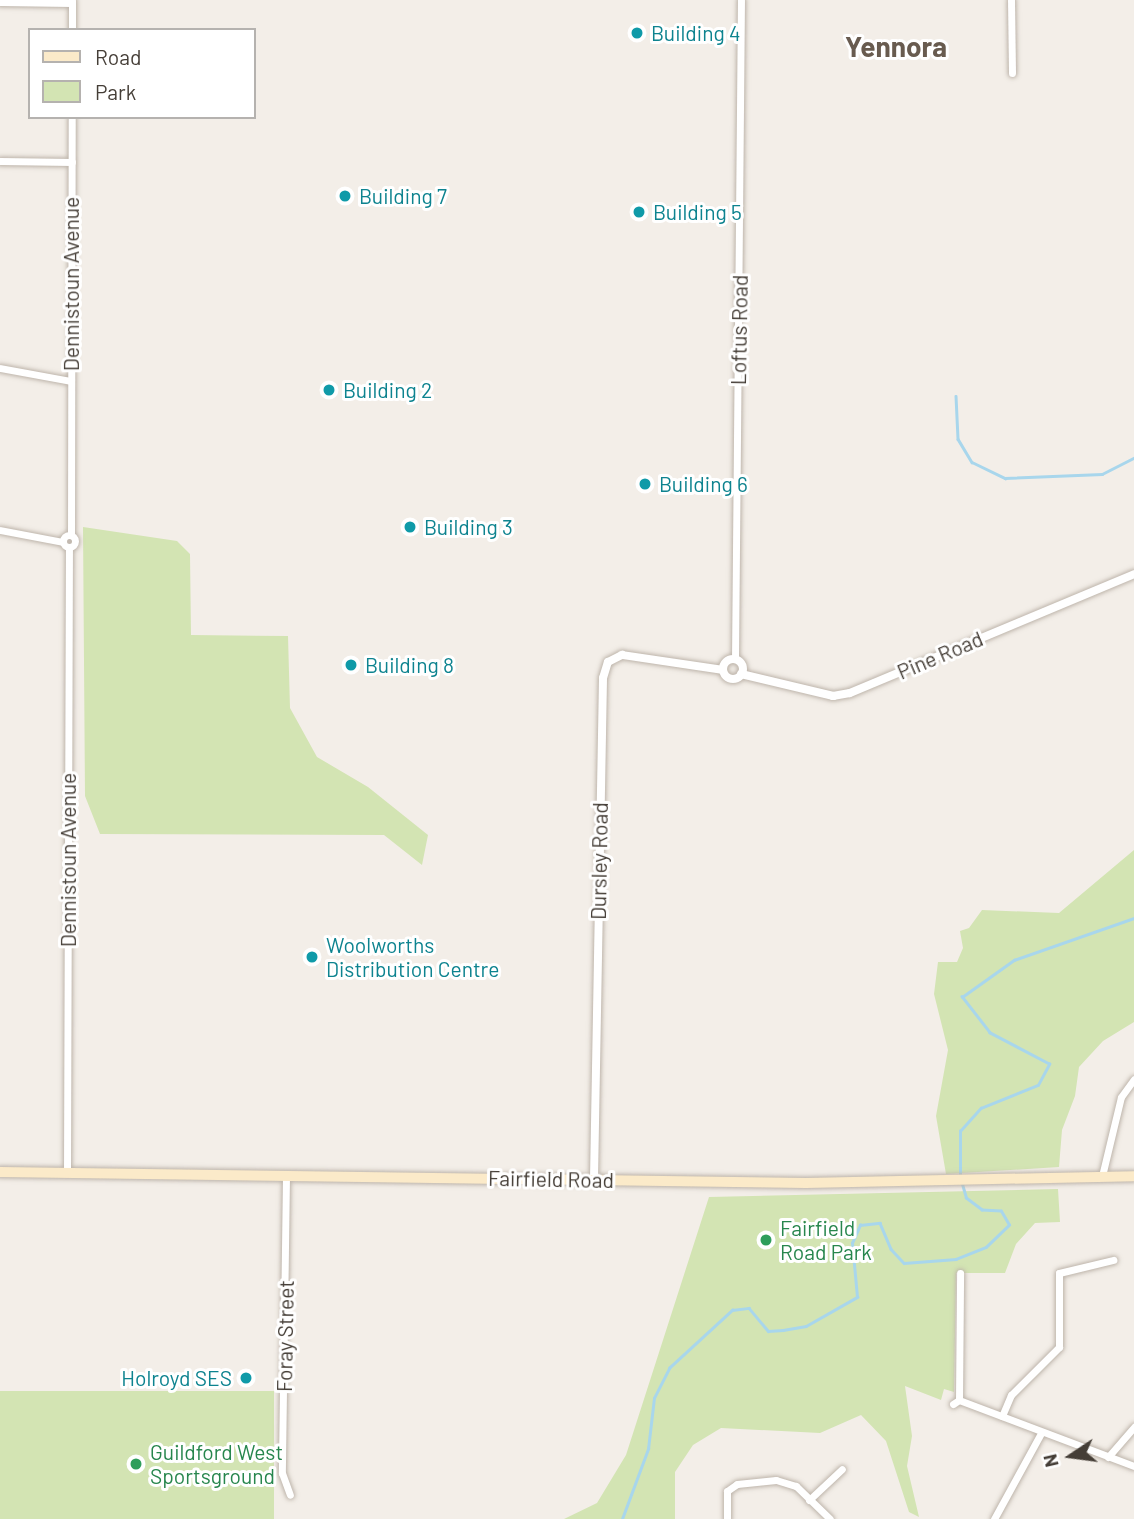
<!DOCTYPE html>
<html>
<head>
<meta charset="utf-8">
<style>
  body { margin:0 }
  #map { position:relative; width:1134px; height:1519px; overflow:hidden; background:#f3eee8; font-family:Barlow,sans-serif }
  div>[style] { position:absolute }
  .green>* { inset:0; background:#d3e4b3; transform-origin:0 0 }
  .stream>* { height:2.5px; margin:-1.25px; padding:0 1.25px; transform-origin:1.25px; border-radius:1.25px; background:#a8d6ec }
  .roads { filter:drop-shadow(0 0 2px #beb5ab) drop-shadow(0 0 2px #beb5ab) }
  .minor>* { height:7px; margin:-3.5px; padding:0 3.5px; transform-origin:3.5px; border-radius:3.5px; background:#fff }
  .minor>.ring { margin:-3.5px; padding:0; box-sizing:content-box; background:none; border:7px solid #fff; border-radius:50% }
  .tertiary>* { height:8px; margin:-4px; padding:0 4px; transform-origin:4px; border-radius:4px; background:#fff }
  .tertiary>.ring { margin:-4px; padding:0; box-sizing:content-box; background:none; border:8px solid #fff; border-radius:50% }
  .secondary>* { height:10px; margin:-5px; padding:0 5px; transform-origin:5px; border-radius:5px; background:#fbeac9 }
  .dots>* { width:19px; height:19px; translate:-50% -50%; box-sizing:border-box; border:4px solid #fff; border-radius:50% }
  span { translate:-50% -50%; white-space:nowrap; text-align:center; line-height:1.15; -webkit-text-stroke:6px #fff; paint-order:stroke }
  .culture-label { font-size:21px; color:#0d838f }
  .left { translate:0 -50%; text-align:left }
  .right { translate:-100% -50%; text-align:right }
  .street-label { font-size:21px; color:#453e37 }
  .leisure-label { font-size:21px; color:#27864d }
  .district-label { font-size:28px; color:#685b4f; font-weight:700 }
  .legend { position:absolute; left:28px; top:28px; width:228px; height:91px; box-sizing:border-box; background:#fff; border:2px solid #b5b2af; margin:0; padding:9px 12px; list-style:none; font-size:21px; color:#453e37 }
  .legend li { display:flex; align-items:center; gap:14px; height:35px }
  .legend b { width:35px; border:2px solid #b5b2af }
  .north { position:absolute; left:1036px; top:1421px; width:70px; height:70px; -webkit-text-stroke:5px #fff; paint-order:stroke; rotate:257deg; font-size:19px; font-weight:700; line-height:28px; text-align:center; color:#453e37 }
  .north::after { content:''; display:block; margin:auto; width:24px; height:32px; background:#453e37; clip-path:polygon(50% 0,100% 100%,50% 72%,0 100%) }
</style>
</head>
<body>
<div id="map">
  <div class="green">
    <div style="clip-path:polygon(83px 527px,177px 541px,190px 554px,191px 635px,288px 636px,290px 708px,317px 757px,368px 787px,428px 835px,422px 865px,384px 835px,100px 834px,85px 796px)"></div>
    <div style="clip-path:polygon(1134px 850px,1134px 1022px,1103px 1041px,1079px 1067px,1075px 1096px,1062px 1130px,1059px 1167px,946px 1174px,936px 1116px,948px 1050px,934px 994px,938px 962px,957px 962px,963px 948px,960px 931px,969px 928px,982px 910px,1059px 913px)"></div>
    <div style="clip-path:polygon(1058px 1189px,1060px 1222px,1035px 1223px,1016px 1244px,1005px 1273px,956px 1273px,954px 1392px,944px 1389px,941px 1400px,905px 1386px,912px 1436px,907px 1466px,919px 1517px,909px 1512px,886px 1441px,861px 1415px,820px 1433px,721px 1428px,693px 1445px,675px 1472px,675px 1519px,564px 1519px,597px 1503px,626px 1455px,709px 1197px)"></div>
    <div style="left:0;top:1391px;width:274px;height:128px"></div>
  </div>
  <div class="stream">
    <div style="left:956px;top:396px;width:43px;rotate:87.3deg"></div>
    <div style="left:958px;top:439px;width:27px;rotate:59deg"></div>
    <div style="left:972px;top:462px;width:37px;rotate:26deg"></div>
    <div style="left:1005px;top:478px;width:97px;rotate:-2.4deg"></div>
    <div style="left:1102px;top:474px;width:36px;rotate:-27deg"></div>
    <div style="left:960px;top:1177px;width:46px;rotate:-90deg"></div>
    <div style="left:960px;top:1131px;width:31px;rotate:-48deg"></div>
    <div style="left:981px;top:1108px;width:61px;rotate:-22deg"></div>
    <div style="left:1038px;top:1085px;width:24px;rotate:-62deg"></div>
    <div style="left:1049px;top:1064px;width:67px;rotate:-152.3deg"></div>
    <div style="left:990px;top:1033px;width:46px;rotate:-127.9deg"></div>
    <div style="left:962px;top:997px;width:64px;rotate:-35.4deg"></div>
    <div style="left:1014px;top:960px;width:127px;rotate:-19.3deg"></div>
    <div style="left:622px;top:1519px;width:75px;rotate:-69.6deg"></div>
    <div style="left:648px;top:1449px;width:51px;rotate:-83.3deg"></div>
    <div style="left:654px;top:1398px;width:34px;rotate:-63deg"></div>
    <div style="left:669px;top:1368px;width:86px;rotate:-42.6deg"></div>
    <div style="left:732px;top:1310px;width:17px;rotate:-7deg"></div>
    <div style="left:749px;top:1308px;width:30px;rotate:50deg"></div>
    <div style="left:768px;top:1331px;width:15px;rotate:-4deg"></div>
    <div style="left:783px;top:1330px;width:23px;rotate:-10deg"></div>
    <div style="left:806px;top:1326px;width:59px;rotate:-29.6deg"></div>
    <div style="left:857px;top:1297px;width:54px;rotate:-95.3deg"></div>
    <div style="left:852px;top:1243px;width:20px;rotate:-66deg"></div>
    <div style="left:860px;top:1225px;width:20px;rotate:-6deg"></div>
    <div style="left:880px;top:1223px;width:28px;rotate:67deg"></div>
    <div style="left:891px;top:1249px;width:19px;rotate:47deg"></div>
    <div style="left:904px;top:1263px;width:52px;rotate:-4.4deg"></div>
    <div style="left:956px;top:1259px;width:32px;rotate:-22deg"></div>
    <div style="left:986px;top:1247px;width:32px;rotate:-44deg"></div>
    <div style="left:1009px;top:1225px;width:16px;rotate:-120deg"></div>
    <div style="left:1001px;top:1211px;width:19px;rotate:-177deg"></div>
    <div style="left:982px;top:1210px;width:20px;rotate:-143deg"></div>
    <div style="left:966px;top:1198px;width:15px;rotate:-106deg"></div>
  </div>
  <div class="roads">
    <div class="minor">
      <div style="left:1011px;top:0;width:73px;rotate:89.2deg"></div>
      <div style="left:0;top:2px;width:72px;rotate:0.8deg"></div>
      <div style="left:72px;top:30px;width:30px;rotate:-90deg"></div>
      <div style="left:0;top:161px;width:72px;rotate:0.8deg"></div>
      <div style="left:0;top:368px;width:72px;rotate:10.4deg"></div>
      <div style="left:0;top:530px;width:64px;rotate:10.8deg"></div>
      <div style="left:71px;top:534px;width:417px;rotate:-89.9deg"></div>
      <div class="ring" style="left:63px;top:535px;width:5px;height:5px"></div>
      <div style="left:735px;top:659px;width:659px;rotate:-89.48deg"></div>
      <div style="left:67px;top:1173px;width:626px;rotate:-89.82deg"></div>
      <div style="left:286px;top:1176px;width:297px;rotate:90.8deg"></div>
      <div style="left:282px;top:1473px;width:23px;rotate:70deg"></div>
      <div style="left:1102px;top:1176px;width:81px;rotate:-76.5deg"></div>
      <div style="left:1121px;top:1097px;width:22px;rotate:-54deg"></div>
      <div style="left:959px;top:1400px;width:127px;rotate:-89.5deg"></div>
      <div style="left:953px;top:1404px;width:7px;rotate:-34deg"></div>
      <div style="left:959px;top:1400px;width:187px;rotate:20.7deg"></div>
      <div style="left:1002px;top:1416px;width:23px;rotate:-67deg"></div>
      <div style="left:1011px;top:1395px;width:68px;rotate:-45deg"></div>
      <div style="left:1059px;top:1347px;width:74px;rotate:-90deg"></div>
      <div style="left:1059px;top:1273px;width:56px;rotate:-13.5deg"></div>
      <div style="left:1108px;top:1457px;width:40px;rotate:-49deg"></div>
      <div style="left:809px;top:1500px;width:45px;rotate:-43.2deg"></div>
      <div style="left:727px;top:1519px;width:28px;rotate:-90deg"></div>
      <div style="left:727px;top:1491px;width:12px;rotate:-35deg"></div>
      <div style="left:737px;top:1484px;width:39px;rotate:-6deg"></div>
      <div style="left:776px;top:1480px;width:21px;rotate:17deg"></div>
      <div style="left:796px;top:1486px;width:47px;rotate:44.1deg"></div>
      <div style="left:994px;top:1519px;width:98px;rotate:-61.3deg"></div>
    </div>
    <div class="tertiary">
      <div class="ring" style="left:723px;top:659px;width:12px;height:12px"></div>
      <div style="left:741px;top:674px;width:95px;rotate:13.4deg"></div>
      <div style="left:833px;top:696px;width:17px;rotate:-10deg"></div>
      <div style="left:850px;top:693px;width:308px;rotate:-22.7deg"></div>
      <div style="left:594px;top:1179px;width:501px;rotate:-88.97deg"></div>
      <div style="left:603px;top:678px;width:17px;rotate:-73deg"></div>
      <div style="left:608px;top:662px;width:16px;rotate:-27deg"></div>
      <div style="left:622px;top:655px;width:102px;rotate:8.4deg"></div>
    </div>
    <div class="secondary">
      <div style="left:0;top:1172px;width:806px;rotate:0.78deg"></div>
      <div style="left:806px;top:1183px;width:328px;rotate:-1.2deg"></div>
    </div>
  </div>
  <div class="dots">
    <div style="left:637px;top:33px;background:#0f9aa8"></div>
    <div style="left:345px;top:196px;background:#0f9aa8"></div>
    <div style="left:639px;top:212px;background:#0f9aa8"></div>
    <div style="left:329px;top:390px;background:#0f9aa8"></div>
    <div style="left:645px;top:484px;background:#0f9aa8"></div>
    <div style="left:410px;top:527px;background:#0f9aa8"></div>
    <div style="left:351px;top:665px;background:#0f9aa8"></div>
    <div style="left:312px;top:957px;background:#0f9aa8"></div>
    <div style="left:766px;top:1240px;background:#2e9e5b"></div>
    <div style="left:246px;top:1378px;background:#0f9aa8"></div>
    <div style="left:136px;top:1464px;background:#2e9e5b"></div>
  </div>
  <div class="culture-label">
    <span class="left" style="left:651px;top:33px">Building 4</span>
    <span class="left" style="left:359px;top:196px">Building 7</span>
    <span class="left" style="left:653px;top:212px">Building 5</span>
    <span class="left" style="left:343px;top:390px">Building 2</span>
    <span class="left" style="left:659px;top:484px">Building 6</span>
    <span class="left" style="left:424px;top:527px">Building 3</span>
    <span class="left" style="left:365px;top:665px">Building 8</span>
    <span class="left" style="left:326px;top:957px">Woolworths<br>Distribution Centre</span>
    <span class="right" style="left:232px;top:1378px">Holroyd SES</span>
  </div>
  <div class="street-label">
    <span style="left:71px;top:284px;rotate:-90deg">Dennistoun Avenue</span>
    <span style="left:739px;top:330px;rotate:-89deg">Loftus Road</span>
    <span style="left:940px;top:655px;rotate:-23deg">Pine Road</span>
    <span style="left:68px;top:860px;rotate:-90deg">Dennistoun Avenue</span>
    <span style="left:599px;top:861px;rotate:-89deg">Dursley Road</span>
    <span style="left:551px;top:1179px;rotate:1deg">Fairfield Road</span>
    <span style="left:285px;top:1336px;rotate:-89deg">Foray Street</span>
  </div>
  <div class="leisure-label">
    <span class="left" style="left:780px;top:1240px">Fairfield<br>Road Park</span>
    <span class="left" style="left:150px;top:1464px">Guildford West<br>Sportsground</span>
  </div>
  <div class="district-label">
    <span style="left:896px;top:46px">Yennora</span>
  </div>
  <ul class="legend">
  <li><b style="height:9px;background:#fbeac9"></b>Road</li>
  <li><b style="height:19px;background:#d3e4b3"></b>Park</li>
  </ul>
  <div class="north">N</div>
</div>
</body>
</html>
